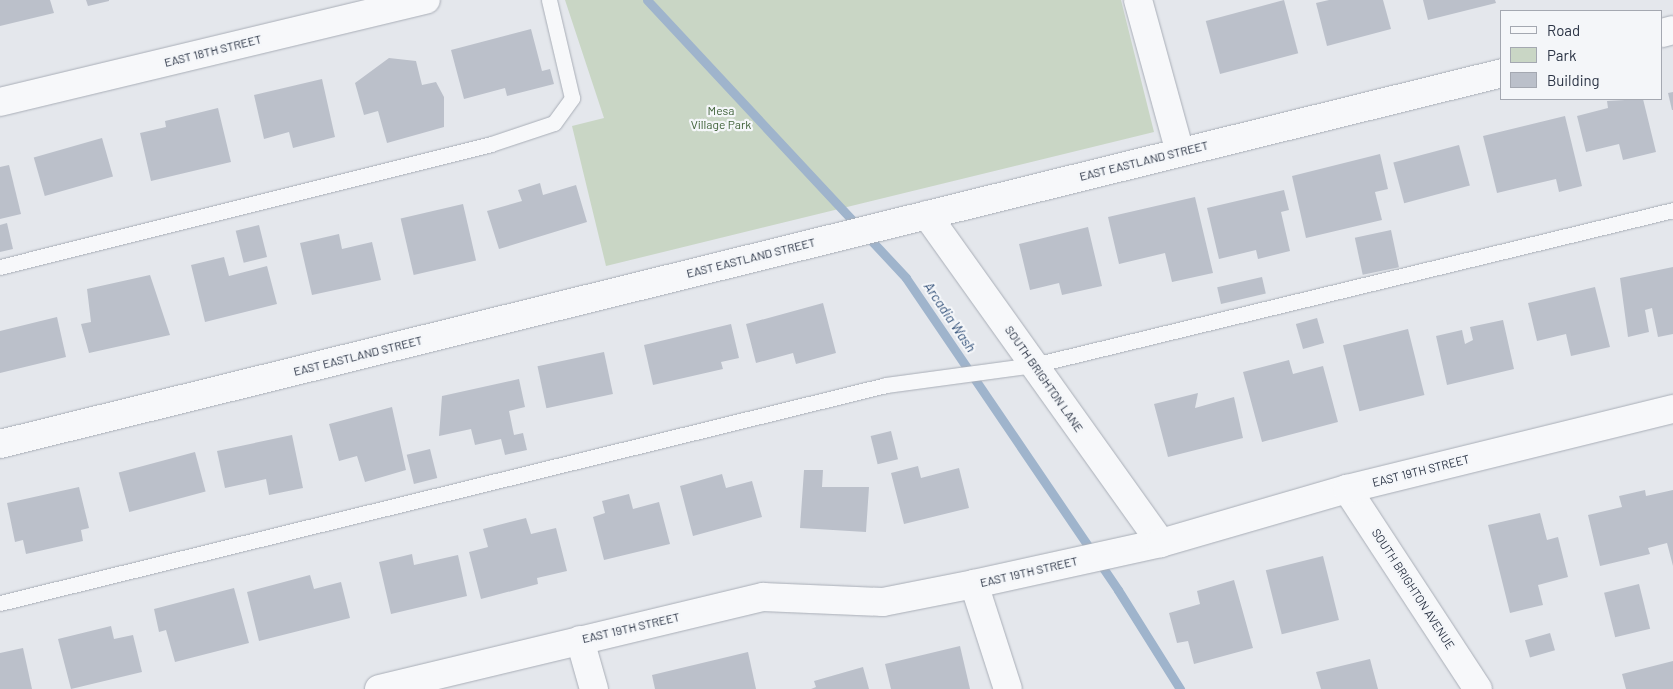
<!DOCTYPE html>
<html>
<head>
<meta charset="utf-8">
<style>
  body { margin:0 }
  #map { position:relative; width:1673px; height:689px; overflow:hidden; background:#e4e7ec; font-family:Barlow,sans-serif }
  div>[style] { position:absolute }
  .green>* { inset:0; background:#c9d6c5 }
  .stream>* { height:9px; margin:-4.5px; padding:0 4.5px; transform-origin:4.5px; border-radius:4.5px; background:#9fb4cc }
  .building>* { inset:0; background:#bbc0ca; transform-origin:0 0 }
  .roads { filter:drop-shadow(0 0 1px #a9aeb7) drop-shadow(0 0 1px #a9aeb7) }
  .service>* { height:15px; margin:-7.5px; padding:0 7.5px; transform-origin:7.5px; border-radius:7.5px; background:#f7f8fa }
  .minor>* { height:28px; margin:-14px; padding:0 14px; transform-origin:14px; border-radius:14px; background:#f7f8fa }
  span { translate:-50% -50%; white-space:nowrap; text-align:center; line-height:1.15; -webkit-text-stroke:4.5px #f4f6f9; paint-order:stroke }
  .street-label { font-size:12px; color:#2b3445 }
  .park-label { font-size:12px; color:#3f6138 }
  .water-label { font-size:14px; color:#34527a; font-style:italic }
  .legend { position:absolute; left:1500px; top:10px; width:162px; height:90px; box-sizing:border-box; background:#f4f6f9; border:1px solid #a4a8b1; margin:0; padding:6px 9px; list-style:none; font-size:15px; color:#2b3445 }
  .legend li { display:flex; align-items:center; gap:10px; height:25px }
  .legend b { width:25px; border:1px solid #a4a8b1 }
</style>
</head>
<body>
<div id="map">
  <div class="green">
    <div style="clip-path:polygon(565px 0,1121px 0,1154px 132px,606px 266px,572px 126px,604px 118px)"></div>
  </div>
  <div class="stream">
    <div style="left:647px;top:0;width:380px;rotate:47deg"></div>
    <div style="left:906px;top:278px;width:377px;rotate:55.8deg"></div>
    <div style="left:1118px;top:590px;width:117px;rotate:57.9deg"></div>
  </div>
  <div class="building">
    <div style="clip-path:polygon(0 0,50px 0,54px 13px,0 26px)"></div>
    <div style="clip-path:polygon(86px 0,109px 0,109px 1px,88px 6px)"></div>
    <div style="left:1284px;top:0;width:55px;height:81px;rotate:75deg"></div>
    <div style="clip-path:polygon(1329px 0,1383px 0,1391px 29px,1327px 46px,1316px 3px)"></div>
    <div style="clip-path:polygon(1423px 0,1495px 0,1496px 3px,1428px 20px)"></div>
    <div style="clip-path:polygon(531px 29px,542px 71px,550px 69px,554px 84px,507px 96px,505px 88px,464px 99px,451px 50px)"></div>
    <div style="clip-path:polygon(389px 58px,416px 61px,422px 85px,436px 82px,444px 97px,444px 127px,387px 143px,378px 111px,364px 115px,355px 83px)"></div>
    <div style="clip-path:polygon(322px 79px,335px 137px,293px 148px,289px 132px,264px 139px,254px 95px)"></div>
    <div style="clip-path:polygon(1673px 92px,1673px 110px,1672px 110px,1668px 93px)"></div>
    <div style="clip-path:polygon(1643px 99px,1656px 152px,1623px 160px,1619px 144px,1586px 152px,1577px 116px,1608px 108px,1607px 101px)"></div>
    <div style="clip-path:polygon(218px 108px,231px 162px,151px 181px,140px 133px,166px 127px,165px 121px)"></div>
    <div style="clip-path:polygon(1565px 116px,1582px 186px,1559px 192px,1556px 179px,1497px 193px,1483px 136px)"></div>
    <div style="left:102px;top:138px;width:40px;height:71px;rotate:74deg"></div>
    <div style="left:1459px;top:145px;width:42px;height:68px;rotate:75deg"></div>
    <div style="clip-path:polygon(1380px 154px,1388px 189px,1375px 192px,1382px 220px,1306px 238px,1292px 176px)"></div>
    <div style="clip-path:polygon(9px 165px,21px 214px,0 219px,0 167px)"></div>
    <div style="clip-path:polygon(540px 183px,543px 195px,576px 185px,587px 222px,499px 249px,487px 211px,522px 201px,518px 190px)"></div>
    <div style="clip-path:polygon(1284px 190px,1289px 210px,1281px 212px,1290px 251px,1258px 259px,1256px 250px,1219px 259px,1207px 208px)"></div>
    <div style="clip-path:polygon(1195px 197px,1213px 273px,1172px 282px,1165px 253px,1119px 264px,1108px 217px)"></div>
    <div style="left:463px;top:204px;width:58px;height:64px;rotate:77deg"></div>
    <div style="clip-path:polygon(7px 223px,13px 249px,0 252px,0 225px)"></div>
    <div style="left:259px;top:225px;width:33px;height:24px;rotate:76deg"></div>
    <div style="clip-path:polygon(1088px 227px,1102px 286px,1062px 295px,1059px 283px,1030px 290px,1019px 244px)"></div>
    <div style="left:1391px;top:230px;width:38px;height:37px;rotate:78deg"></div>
    <div style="clip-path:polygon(339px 234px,342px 249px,372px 242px,381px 280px,312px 295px,300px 243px)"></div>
    <div style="clip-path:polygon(224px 257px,229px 276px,267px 266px,277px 304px,205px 322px,191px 265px)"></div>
    <div style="clip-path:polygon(1673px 267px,1673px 334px,1658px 337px,1652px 308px,1645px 310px,1649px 332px,1628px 337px,1620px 278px)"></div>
    <div style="clip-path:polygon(150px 275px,170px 335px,89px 353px,81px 324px,91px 322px,87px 289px)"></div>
    <div style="left:1262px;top:277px;width:17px;height:46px;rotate:77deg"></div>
    <div style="clip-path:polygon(1595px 287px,1610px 347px,1571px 356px,1566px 334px,1537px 341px,1528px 303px)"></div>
    <div style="clip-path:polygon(823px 303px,836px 353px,796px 364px,793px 353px,756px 363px,746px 324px)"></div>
    <div style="clip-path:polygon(57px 317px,66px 357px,0 373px,0 331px)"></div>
    <div style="left:1317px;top:318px;width:26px;height:22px;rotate:74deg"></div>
    <div style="clip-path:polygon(1503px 320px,1514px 369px,1447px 385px,1436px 336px,1462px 330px,1465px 344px,1473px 340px,1470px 327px)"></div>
    <div style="clip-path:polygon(731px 324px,739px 358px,721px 362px,723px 369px,653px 385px,644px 345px)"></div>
    <div style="left:1408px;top:329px;width:68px;height:67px;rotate:76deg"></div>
    <div style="left:604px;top:352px;width:43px;height:68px;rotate:78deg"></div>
    <div style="clip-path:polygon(1289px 360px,1293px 374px,1323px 366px,1338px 422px,1262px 442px,1243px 372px)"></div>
    <div style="clip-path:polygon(519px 379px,525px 407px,509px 411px,514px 435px,523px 433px,527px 450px,505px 455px,501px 439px,475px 445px,471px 429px,439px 436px,442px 396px)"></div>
    <div style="clip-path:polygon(1198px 393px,1195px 408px,1234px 397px,1243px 438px,1168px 457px,1154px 404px)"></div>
    <div style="clip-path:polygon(392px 407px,406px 470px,365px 482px,357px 456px,339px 461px,329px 424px)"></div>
    <div style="left:891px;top:431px;width:29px;height:21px;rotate:76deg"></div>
    <div style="clip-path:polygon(292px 435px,303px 488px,269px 495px,266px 479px,225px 488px,217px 451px)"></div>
    <div style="left:430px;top:449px;width:30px;height:24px;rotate:76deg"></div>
    <div style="left:195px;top:452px;width:41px;height:79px;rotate:75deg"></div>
    <div style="clip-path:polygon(918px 466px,921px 478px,959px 468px,969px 508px,904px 524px,891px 473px)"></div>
    <div style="clip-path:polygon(804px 470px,823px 470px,822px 487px,869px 487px,866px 532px,800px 528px)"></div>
    <div style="clip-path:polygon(722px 474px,726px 488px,752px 481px,762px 517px,693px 536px,680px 486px)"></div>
    <div style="clip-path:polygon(79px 487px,89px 528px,81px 530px,83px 541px,26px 554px,23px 540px,15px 542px,7px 503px)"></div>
    <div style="clip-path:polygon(1645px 490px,1646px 496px,1673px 490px,1673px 566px,1667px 543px,1648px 548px,1650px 554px,1600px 566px,1588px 515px,1622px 507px,1619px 496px)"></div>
    <div style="clip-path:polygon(629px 494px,633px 509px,659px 502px,670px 544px,604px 560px,593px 517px,605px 513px,602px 501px)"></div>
    <div style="clip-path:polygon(1540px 513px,1547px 540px,1558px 537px,1568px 577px,1538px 585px,1543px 605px,1510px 613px,1488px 525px)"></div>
    <div style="clip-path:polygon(526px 518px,531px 534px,556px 528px,567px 571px,537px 578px,538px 584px,481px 599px,469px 552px,488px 547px,483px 529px)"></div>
    <div style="clip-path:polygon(412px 554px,414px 565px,458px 555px,467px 596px,391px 614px,379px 562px)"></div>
    <div style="left:1323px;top:556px;width:66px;height:59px;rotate:76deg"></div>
    <div style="clip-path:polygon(310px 575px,314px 589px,341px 582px,350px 618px,259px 641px,247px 592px)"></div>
    <div style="clip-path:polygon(1234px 580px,1253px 648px,1194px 664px,1188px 641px,1177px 643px,1169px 613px,1200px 604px,1197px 591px)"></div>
    <div style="left:1639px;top:584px;width:46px;height:36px;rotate:76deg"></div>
    <div style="clip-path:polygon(234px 588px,249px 643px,175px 662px,166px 630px,159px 632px,154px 609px)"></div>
    <div style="clip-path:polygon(111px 626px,114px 639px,133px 635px,142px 672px,71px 689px,58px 639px)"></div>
    <div style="left:1550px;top:633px;width:18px;height:26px;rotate:74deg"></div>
    <div style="clip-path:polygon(960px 646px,970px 689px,891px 689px,885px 664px)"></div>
    <div style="clip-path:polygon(23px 648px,32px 689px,0 689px,0 653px)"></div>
    <div style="clip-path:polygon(748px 652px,756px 689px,655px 689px,652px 675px)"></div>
    <div style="clip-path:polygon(1370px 659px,1378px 689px,1321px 689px,1316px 672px)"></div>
    <div style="clip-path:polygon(1673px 661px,1673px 689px,1626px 689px,1622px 674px)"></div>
    <div style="clip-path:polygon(863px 667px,869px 689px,811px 689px,816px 687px,814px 681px)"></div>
  </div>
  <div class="roads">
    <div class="service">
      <div style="left:0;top:267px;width:506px;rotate:-14.06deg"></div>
      <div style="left:491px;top:144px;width:66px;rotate:-18.4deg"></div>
      <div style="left:554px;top:123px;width:31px;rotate:-54deg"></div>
      <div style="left:572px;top:98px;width:101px;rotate:-103.2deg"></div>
      <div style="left:0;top:603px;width:912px;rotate:-13.82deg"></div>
      <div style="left:886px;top:385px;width:149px;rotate:-7.7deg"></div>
      <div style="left:1034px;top:365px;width:658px;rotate:-13.63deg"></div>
    </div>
    <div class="minor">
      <div style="left:1138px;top:0;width:158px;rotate:74.6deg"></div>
      <div style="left:1662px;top:33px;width:11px;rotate:-15deg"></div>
      <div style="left:0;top:102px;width:438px;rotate:-13.5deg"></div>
      <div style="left:927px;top:215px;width:403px;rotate:54.5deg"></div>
      <div style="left:0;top:444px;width:1547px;rotate:-13.87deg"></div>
      <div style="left:1347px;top:489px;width:239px;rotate:56.8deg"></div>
      <div style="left:974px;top:584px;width:110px;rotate:72.1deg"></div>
      <div style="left:580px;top:640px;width:51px;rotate:74.1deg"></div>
      <div style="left:379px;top:689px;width:395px;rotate:-13.5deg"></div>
      <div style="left:763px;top:597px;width:120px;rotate:2.4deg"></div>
      <div style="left:883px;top:602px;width:93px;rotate:-11.2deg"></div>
      <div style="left:974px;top:584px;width:191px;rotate:-12.4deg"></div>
      <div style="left:1161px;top:543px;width:194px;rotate:-16.2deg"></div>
      <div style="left:1347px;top:489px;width:336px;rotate:-13.8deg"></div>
    </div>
  </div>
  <div class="street-label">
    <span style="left:213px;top:51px;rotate:-14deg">EAST 18TH STREET</span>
    <span style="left:1144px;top:161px;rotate:-14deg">EAST EASTLAND STREET</span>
    <span style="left:751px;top:258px;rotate:-14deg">EAST EASTLAND STREET</span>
    <span style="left:358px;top:356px;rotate:-14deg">EAST EASTLAND STREET</span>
    <span style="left:1044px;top:379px;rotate:55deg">SOUTH BRIGHTON LANE</span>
    <span style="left:1421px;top:471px;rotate:-14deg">EAST 19TH STREET</span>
    <span style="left:1029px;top:572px;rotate:-13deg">EAST 19TH STREET</span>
    <span style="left:1413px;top:589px;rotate:57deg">SOUTH BRIGHTON AVENUE</span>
    <span style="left:631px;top:628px;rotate:-13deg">EAST 19TH STREET</span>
  </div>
  <div class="park-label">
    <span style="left:721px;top:118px">Mesa<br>Village Park</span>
  </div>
  <div class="water-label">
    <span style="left:950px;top:317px;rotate:56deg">Arcadia Wash</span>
  </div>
  <ul class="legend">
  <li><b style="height:6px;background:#f7f8fa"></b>Road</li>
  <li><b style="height:14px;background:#c9d6c5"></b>Park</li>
  <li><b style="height:14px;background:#bbc0ca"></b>Building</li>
  </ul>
</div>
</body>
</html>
